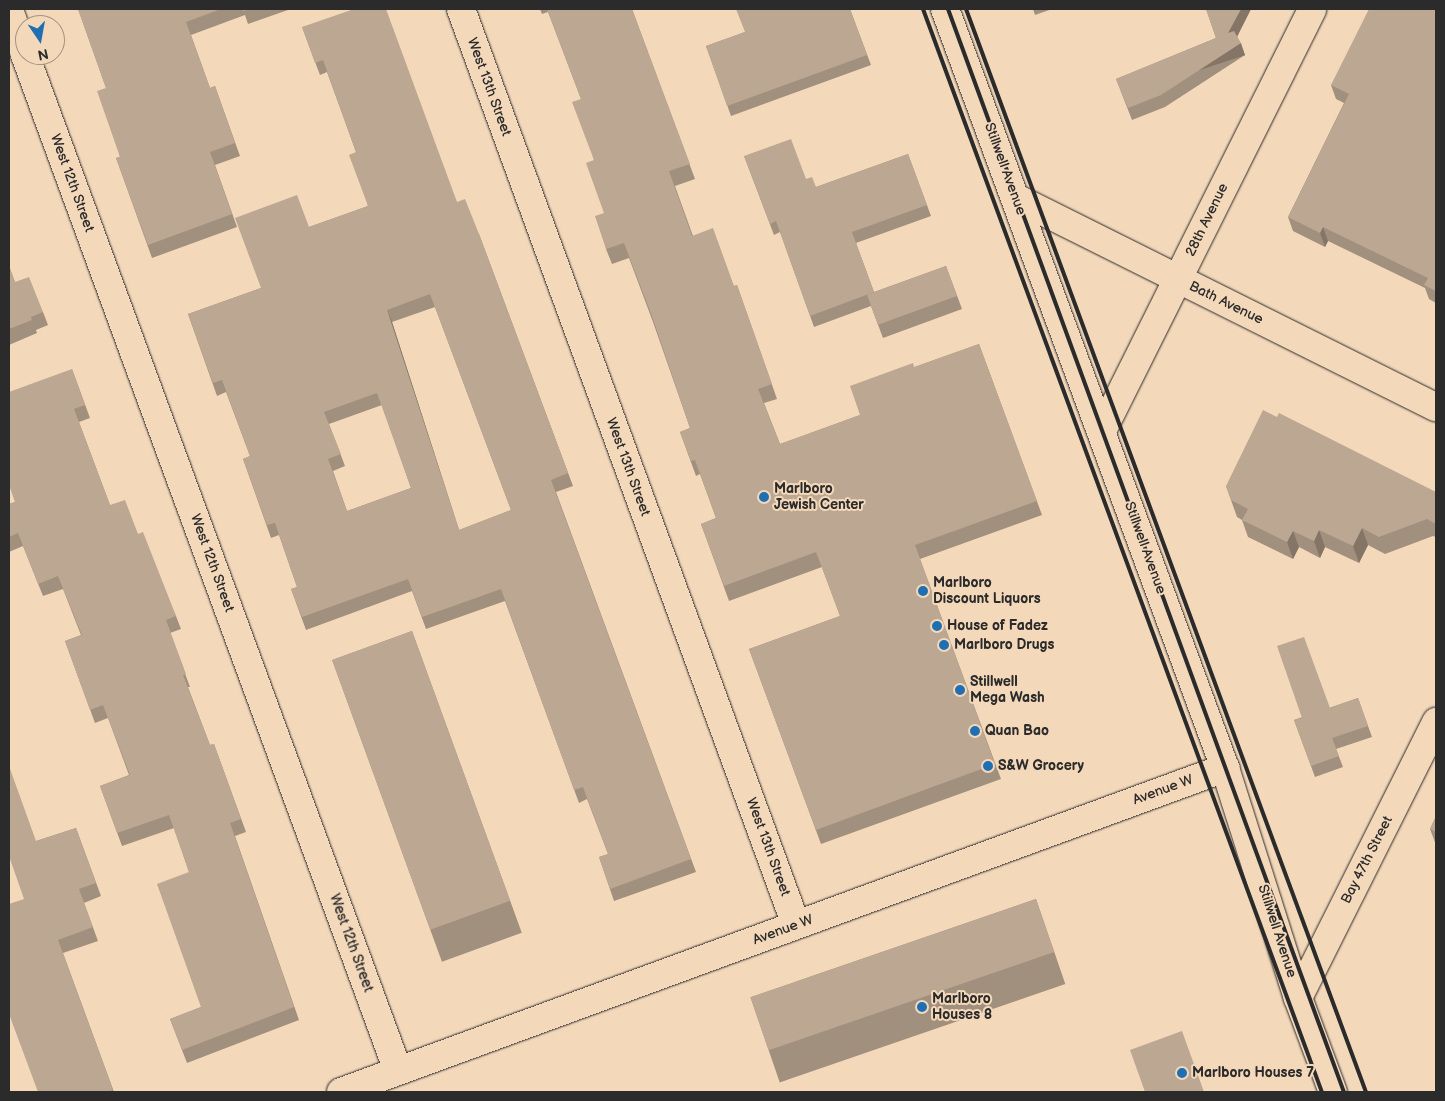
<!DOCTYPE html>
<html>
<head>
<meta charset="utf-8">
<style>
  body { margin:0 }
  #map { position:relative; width:1445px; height:1101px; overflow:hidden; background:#f4d8ba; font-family:"Balsamiq Sans",sans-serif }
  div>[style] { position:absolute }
  .roads { filter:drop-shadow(0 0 1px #2b2b2b) drop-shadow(0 0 1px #2b2b2b) }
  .street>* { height:28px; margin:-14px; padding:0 14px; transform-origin:14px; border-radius:14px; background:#f4d8ba }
  .secondary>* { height:28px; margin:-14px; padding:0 14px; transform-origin:14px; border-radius:14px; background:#f4d8ba }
  .rail>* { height:4px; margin:-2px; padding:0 2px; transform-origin:2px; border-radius:2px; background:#2b2b2b }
  .wall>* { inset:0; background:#a2907e; transform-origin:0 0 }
  .shaded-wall>* { inset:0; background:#847566; transform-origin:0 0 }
  .building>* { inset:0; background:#bca792; transform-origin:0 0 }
  .dots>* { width:14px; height:14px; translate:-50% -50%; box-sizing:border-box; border:2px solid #f4d8ba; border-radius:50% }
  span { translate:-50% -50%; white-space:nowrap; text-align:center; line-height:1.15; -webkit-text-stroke:4px #f4d8ba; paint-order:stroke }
  .street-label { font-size:14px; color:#2b2b2b }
  .poi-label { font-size:14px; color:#2b2b2b; font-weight:700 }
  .left { translate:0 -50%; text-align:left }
  .frame { position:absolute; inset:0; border:10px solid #2b2b2b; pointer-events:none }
  .north { position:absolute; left:15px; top:15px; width:50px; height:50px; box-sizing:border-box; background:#f4d8ba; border:1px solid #a49381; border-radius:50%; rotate:168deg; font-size:14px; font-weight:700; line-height:20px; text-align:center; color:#2b2b2b }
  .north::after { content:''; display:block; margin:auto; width:18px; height:22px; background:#1f6fb2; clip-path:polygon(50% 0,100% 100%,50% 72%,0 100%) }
</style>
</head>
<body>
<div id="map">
  <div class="roads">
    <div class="street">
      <div style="left:461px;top:9px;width:975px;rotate:69.91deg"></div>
      <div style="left:9px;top:10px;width:47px;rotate:70deg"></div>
      <div style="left:25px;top:55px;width:1082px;rotate:69.84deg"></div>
      <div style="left:1102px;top:431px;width:471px;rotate:-63.5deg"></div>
      <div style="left:1298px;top:998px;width:309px;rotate:-63.4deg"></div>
      <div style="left:341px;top:1092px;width:942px;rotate:-20.13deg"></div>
    </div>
    <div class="secondary">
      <div style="left:945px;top:9px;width:809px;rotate:69.75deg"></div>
      <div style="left:1225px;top:768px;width:241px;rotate:72.4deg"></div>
      <div style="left:1298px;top:998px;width:100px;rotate:69.6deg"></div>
      <div style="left:1016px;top:198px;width:469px;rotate:26.5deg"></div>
    </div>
  </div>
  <div class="rail">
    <div style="left:923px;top:9px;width:1154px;rotate:69.78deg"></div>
    <div style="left:948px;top:9px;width:1153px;rotate:69.92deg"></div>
    <div style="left:966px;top:9px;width:1155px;rotate:69.73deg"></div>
  </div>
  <div class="wall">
    <div style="clip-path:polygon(78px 9px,288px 9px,288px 10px,248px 24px,245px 15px,191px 35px,210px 88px,215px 86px,240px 156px,215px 165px,237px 227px,152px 258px,116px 158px,120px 157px,106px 88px)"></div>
    <div style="clip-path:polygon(540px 9px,632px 9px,695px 179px,675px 186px,693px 236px,734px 286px,737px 285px,777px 399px,764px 403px,780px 444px,860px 415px,915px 367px,979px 344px,1042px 515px,920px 559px,1001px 779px,821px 844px,749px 649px,840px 616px,822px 567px,729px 601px,701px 524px,716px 518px,700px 474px,696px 476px,680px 432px,690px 428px,653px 322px,629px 258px,612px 264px,606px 249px,604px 213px,594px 160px,581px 99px,548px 12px,542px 14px)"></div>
    <div style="clip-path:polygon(850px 9px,871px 65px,731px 116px,706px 46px,745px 32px)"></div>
    <div style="clip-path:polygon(1033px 9px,1052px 9px,1035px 15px)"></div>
    <div style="clip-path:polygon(1206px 9px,1251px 9px,1237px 36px,1245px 55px,1165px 107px,1132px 120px,1116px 79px,1216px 38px)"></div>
    <div style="clip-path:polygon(1436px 9px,1436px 303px,1429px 299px,1425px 288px,1328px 241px,1325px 247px,1293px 231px,1288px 217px,1344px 103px,1336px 99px,1331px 85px)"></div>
    <div style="clip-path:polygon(evenodd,302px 27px,457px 202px,479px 234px,573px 486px,556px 492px,696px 872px,614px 901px,599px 857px,608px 854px,587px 799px,579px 803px,505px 601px,426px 629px,412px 591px,306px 630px,291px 589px,297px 587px,279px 535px,271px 538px,243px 459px,250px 456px,226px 392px,217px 396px,188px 314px,261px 288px,309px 227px,368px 206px,356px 152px,327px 72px,320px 75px,302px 27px,435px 307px,511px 510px,459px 530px,392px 322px,435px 307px,302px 27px,382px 405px,411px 488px,347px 511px,333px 471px,345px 466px,329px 424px,382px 405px)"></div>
    <div style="clip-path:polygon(908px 154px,931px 216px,856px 243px,874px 292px,946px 266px,962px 309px,883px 338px,871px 306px,814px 327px,780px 232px,774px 235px,744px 156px,806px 179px,816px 187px)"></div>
    <div style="clip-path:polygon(9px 266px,15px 282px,43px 312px,48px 325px,36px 330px,37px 333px,9px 345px)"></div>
    <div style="clip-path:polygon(72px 369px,90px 418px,79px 422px,110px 505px,138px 534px,176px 616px,181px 629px,170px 633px,190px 687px,188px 687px,210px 745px,214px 744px,246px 832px,235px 836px,299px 1020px,187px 1063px,170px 1019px,201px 1007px,189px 872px,174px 828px,122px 846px,100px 786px,129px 775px,108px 718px,95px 723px,65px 641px,81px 635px,63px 589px,43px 596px,23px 546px,9px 552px,9px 504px,15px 502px)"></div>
    <div style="clip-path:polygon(1226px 486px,1436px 492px,1436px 537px,1433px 536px,1385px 554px,1368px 545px,1359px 563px,1325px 547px,1320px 558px,1299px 547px,1293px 559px,1248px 537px,1242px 520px,1237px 517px)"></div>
    <div style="left:412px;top:631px;width:321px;height:85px;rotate:70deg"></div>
    <div style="clip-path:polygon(1358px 698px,1372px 737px,1336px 749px,1343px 767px,1315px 777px,1294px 720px)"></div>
    <div style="clip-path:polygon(1436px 816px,1436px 845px,1430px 829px)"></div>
    <div style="clip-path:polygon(76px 828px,101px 896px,84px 903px,98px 941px,63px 953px,114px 1092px,38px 1092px,24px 899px,36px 841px)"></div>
    <div style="left:1036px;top:899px;width:90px;height:302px;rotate:71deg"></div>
  </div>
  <div class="shaded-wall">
    <div style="clip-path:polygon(1241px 9px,1251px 9px,1233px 45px,1228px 33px)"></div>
    <div style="left:1241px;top:43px;width:13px;height:95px;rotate:72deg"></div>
    <div style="clip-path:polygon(1323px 227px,1328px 241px,1325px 247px,1320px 233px)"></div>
    <div style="clip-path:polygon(387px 310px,392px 322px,463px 542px,459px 530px)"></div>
    <div style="clip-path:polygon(1362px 528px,1368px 545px,1359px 563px,1353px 546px)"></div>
    <div style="clip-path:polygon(1319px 530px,1325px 547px,1320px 558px,1314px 541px)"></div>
    <div style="clip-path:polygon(1293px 531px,1299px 547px,1293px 559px,1287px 542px)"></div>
  </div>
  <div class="building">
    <div style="clip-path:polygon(78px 9px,221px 9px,186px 22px,210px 88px,215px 86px,235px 143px,210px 152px,232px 214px,148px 245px,116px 158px,120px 157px,97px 91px,106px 88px)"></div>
    <div style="clip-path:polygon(242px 9px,250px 9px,243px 11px)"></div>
    <div style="clip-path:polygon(evenodd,354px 9px,386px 9px,457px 202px,465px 199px,479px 234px,568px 473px,551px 480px,691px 859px,610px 889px,599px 857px,608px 854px,583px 787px,574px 790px,501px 589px,422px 617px,408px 579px,302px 617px,291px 589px,297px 587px,275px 523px,267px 525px,243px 459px,250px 456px,222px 380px,213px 383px,188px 314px,261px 288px,235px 218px,297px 195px,309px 227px,368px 206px,349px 155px,356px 152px,323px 60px,315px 63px,302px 27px,354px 9px,430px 294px,511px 510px,459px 530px,387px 310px,430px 294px,354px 9px,377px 393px,411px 488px,347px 511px,328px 459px,341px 454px,324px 412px,377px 393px)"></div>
    <div style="clip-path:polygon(547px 9px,632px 9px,690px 164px,669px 171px,692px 236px,713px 228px,734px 286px,737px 285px,772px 384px,758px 389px,780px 444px,860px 415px,850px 386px,913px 363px,914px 367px,979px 344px,1037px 501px,915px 545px,995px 764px,816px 830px,749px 649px,840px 616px,816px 552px,724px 586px,701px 524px,716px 518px,695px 460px,691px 461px,680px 432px,690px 428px,652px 316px,624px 243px,606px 249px,595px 216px,604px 213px,586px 163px,594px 160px,572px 102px,581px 99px)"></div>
    <div style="clip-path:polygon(736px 9px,850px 9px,867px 55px,727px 106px,706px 46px,745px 32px)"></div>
    <div style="clip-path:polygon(1206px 9px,1241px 9px,1228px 33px,1234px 31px,1241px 43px,1161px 95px,1128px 108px,1116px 79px,1216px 38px)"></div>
    <div style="clip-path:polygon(1369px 9px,1436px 9px,1436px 291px,1424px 285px,1428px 278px,1323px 227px,1320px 233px,1288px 217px,1349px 94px,1331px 85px)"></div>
    <div style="clip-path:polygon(791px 139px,806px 179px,812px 177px,816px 187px,908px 154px,927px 205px,852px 232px,874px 292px,810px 316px,776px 221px,770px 224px,744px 156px)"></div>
    <div style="clip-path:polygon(9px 266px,15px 282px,29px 277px,43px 312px,31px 317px,32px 320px,9px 329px)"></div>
    <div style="left:946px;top:266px;width:32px;height:84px;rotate:70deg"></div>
    <div style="clip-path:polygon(72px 369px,85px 405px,74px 409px,110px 505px,125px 500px,138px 534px,143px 532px,176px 616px,166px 620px,186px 674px,183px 675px,210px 745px,214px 744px,241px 819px,230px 823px,294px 1007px,182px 1050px,170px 1019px,201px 1007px,157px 884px,189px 872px,169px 815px,117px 833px,100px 786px,130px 775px,103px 705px,90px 710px,65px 641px,82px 635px,58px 576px,38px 584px,18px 533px,9px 537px,9px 504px,15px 502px,9px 485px,9px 392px)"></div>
    <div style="clip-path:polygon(1263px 410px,1277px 417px,1279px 413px,1436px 492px,1436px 524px,1427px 519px,1379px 537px,1362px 528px,1353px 546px,1319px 530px,1314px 541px,1293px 531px,1287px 542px,1242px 520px,1248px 509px,1231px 500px,1226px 486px)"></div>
    <div style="left:412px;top:631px;width:287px;height:85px;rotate:70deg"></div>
    <div style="clip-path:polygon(1304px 637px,1330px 708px,1358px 698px,1368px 726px,1332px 738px,1339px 756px,1311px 766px,1294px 720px,1302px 718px,1277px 646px)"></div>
    <div style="clip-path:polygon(9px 766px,36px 841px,76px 828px,96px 883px,79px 889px,93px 927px,58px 940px,113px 1090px,107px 1092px,38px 1092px,9px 1014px,9px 904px,24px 899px,9px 856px)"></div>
    <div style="clip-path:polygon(1436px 816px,1436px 832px,1430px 829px)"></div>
    <div style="left:1036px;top:899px;width:56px;height:302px;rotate:71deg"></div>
    <div style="clip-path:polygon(1182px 1031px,1204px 1092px,1145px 1092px,1130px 1050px)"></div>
  </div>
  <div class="dots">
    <div style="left:764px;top:497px;background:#1f6fb2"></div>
    <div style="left:923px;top:591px;background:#1f6fb2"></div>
    <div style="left:937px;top:626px;background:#1f6fb2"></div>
    <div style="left:944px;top:645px;background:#1f6fb2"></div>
    <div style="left:960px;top:690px;background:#1f6fb2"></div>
    <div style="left:975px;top:731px;background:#1f6fb2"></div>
    <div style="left:988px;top:766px;background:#1f6fb2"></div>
    <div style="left:922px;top:1007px;background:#1f6fb2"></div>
    <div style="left:1182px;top:1073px;background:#1f6fb2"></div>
  </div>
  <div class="street-label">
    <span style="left:489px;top:87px;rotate:70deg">West 13th Street</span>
    <span style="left:1005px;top:169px;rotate:70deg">Stillwell Avenue</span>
    <span style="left:72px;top:183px;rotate:70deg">West 12th Street</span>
    <span style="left:1207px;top:220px;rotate:-64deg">28th Avenue</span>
    <span style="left:1226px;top:303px;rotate:26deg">Bath Avenue</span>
    <span style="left:628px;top:467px;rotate:70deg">West 13th Street</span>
    <span style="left:1145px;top:548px;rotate:70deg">Stillwell Avenue</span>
    <span style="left:212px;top:563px;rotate:70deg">West 12th Street</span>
    <span style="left:1163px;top:790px;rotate:-20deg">Avenue W</span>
    <span style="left:768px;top:847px;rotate:70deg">West 13th Street</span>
    <span style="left:1367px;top:860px;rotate:-63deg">Bay 47th Street</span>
    <span style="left:783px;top:930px;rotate:-20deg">Avenue W</span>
    <span style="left:1277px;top:931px;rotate:72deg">Stillwell Avenue</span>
    <span style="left:351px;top:943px;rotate:70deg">West 12th Street</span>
  </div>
  <div class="poi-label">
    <span class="left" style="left:774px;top:497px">Marlboro<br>Jewish Center</span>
    <span class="left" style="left:933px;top:591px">Marlboro<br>Discount Liquors</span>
    <span class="left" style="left:947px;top:626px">House of Fadez</span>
    <span class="left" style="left:954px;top:645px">Marlboro Drugs</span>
    <span class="left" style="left:970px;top:690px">Stillwell<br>Mega Wash</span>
    <span class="left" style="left:985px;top:731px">Quan Bao</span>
    <span class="left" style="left:998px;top:766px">S&amp;W Grocery</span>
    <span class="left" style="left:932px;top:1007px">Marlboro<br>Houses 8</span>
    <span class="left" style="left:1192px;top:1073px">Marlboro Houses 7</span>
  </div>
  <div class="frame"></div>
  <div class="north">N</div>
</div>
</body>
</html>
